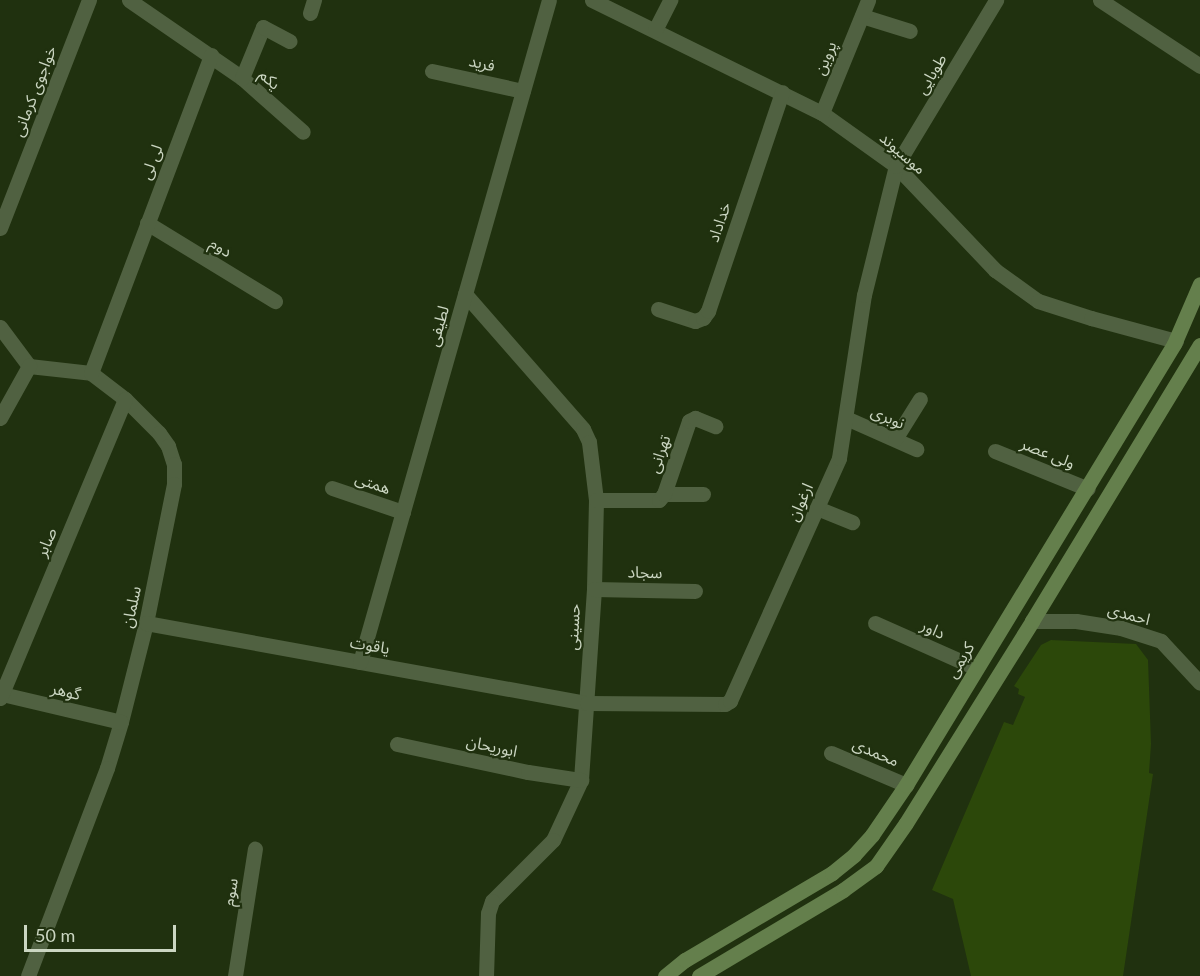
<!DOCTYPE html>
<html>
<head>
<meta charset="utf-8">
<style>
  body { margin:0 }
  #map { position:relative; width:1200px; height:976px; overflow:hidden; background:#20310f; font-family:Lato,"Noto Sans Arabic",sans-serif }
  div>[style] { position:absolute }
  .green>* { inset:0; background:#2c480a }
  .street>* { height:15px; margin:-7.5px; padding:0 7.5px; transform-origin:7.5px; border-radius:7.5px; background:#506141 }
  .secondary>* { height:15px; margin:-7.5px; padding:0 7.5px; transform-origin:7.5px; border-radius:7.5px; background:#647f4c }
  span { translate:-50% -50%; white-space:nowrap; text-align:center; line-height:1.15; -webkit-text-stroke:4.5px #20310f; paint-order:stroke }
  .street-label { font-size:16px; color:#cbd6c2 }
  .scale { position:absolute; left:24px; top:925px; width:152px; height:27px; box-sizing:border-box; border:3px solid #cbd6c2; border-top:0; padding-left:8px; font-size:18px; line-height:21px; white-space:nowrap; color:#cbd6c2; -webkit-text-stroke:4px #20310f; paint-order:stroke }
</style>
</head>
<body>
<div id="map">
  <div class="green">
    <div style="clip-path:polygon(1051px 640px,1136px 644px,1148px 660px,1151px 744px,1149px 773px,1153px 774px,1123px 976px,971px 976px,953px 899px,932px 890px,1004px 722px,1013px 725px,1025px 697px,1018px 694px,1019px 689px,1014px 686px,1041px 645px)"></div>
  </div>
  <div class="street">
    <div style="left:129px;top:0;width:137px;rotate:34.6deg"></div>
    <div style="left:242px;top:78px;width:81px;rotate:41.5deg"></div>
    <div style="left:592px;top:0;width:256px;rotate:26.2deg"></div>
    <div style="left:822px;top:113px;width:91px;rotate:35.6deg"></div>
    <div style="left:896px;top:166px;width:144px;rotate:46.4deg"></div>
    <div style="left:995px;top:270px;width:53px;rotate:35.8deg"></div>
    <div style="left:1038px;top:301px;width:56px;rotate:17.8deg"></div>
    <div style="left:1091px;top:318px;width:88px;rotate:15.1deg"></div>
    <div style="left:1100px;top:0;width:120px;rotate:33.4deg"></div>
    <div style="left:310px;top:13px;width:14px;rotate:-73deg"></div>
    <div style="left:862px;top:16px;width:50px;rotate:17.4deg"></div>
    <div style="left:655px;top:30px;width:34px;rotate:-63deg"></div>
    <div style="left:432px;top:71px;width:93px;rotate:12.4deg"></div>
    <div style="left:242px;top:78px;width:55px;rotate:-67.6deg"></div>
    <div style="left:263px;top:27px;width:30px;rotate:28deg"></div>
    <div style="left:822px;top:113px;width:122px;rotate:-67.8deg"></div>
    <div style="left:147px;top:223px;width:150px;rotate:31.4deg"></div>
    <div style="left:0;top:228px;width:245px;rotate:-68.7deg"></div>
    <div style="left:465px;top:294px;width:179px;rotate:48.8deg"></div>
    <div style="left:583px;top:429px;width:14px;rotate:65deg"></div>
    <div style="left:589px;top:442px;width:58px;rotate:83.1deg"></div>
    <div style="left:596px;top:500px;width:89px;rotate:91.3deg"></div>
    <div style="left:594px;top:589px;width:191px;rotate:93.9deg"></div>
    <div style="left:581px;top:780px;width:66px;rotate:115deg"></div>
    <div style="left:553px;top:840px;width:86px;rotate:135deg"></div>
    <div style="left:492px;top:901px;width:13px;rotate:108deg"></div>
    <div style="left:488px;top:913px;width:63px;rotate:91.8deg"></div>
    <div style="left:658px;top:309px;width:39px;rotate:18deg"></div>
    <div style="left:695px;top:321px;width:9px;rotate:-21deg"></div>
    <div style="left:703px;top:318px;width:9px;rotate:-54deg"></div>
    <div style="left:708px;top:311px;width:231px;rotate:-71.3deg"></div>
    <div style="left:0;top:327px;width:49px;rotate:53.4deg"></div>
    <div style="left:29px;top:366px;width:62px;rotate:6.4deg"></div>
    <div style="left:91px;top:373px;width:43px;rotate:37.4deg"></div>
    <div style="left:125px;top:399px;width:48px;rotate:45deg"></div>
    <div style="left:159px;top:433px;width:16px;rotate:55deg"></div>
    <div style="left:168px;top:446px;width:19px;rotate:72deg"></div>
    <div style="left:174px;top:464px;width:20px;rotate:90deg"></div>
    <div style="left:174px;top:484px;width:142px;rotate:101.4deg"></div>
    <div style="left:146px;top:623px;width:102px;rotate:104.2deg"></div>
    <div style="left:121px;top:722px;width:48px;rotate:106.9deg"></div>
    <div style="left:107px;top:768px;width:222px;rotate:110.8deg"></div>
    <div style="left:91px;top:373px;width:340px;rotate:-69.3deg"></div>
    <div style="left:0;top:418px;width:60px;rotate:-60.9deg"></div>
    <div style="left:846px;top:418px;width:77px;rotate:23.9deg"></div>
    <div style="left:895px;top:439px;width:47px;rotate:-58deg"></div>
    <div style="left:995px;top:451px;width:100px;rotate:22.2deg"></div>
    <div style="left:332px;top:488px;width:75px;rotate:18.7deg"></div>
    <div style="left:664px;top:494px;width:39px"></div>
    <div style="left:596px;top:500px;width:63px"></div>
    <div style="left:659px;top:500px;width:8px;rotate:-50deg"></div>
    <div style="left:664px;top:494px;width:77px;rotate:-71.1deg"></div>
    <div style="left:689px;top:421px;width:7px;rotate:-27deg"></div>
    <div style="left:695px;top:418px;width:22px;rotate:22deg"></div>
    <div style="left:817px;top:508px;width:38px;rotate:22deg"></div>
    <div style="left:594px;top:589px;width:101px;rotate:1.1deg"></div>
    <div style="left:1032px;top:621px;width:44px"></div>
    <div style="left:1076px;top:621px;width:46px;rotate:8.8deg"></div>
    <div style="left:1121px;top:628px;width:42px;rotate:18deg"></div>
    <div style="left:1161px;top:641px;width:57px;rotate:47.1deg"></div>
    <div style="left:146px;top:623px;width:448px;rotate:10.3deg"></div>
    <div style="left:587px;top:703px;width:138px;rotate:0.4deg"></div>
    <div style="left:725px;top:704px;width:6px;rotate:-31deg"></div>
    <div style="left:730px;top:701px;width:266px;rotate:-65.8deg"></div>
    <div style="left:839px;top:458px;width:165px;rotate:-81.3deg"></div>
    <div style="left:864px;top:295px;width:133px;rotate:-76.1deg"></div>
    <div style="left:896px;top:166px;width:194px;rotate:-58.9deg"></div>
    <div style="left:875px;top:623px;width:111px;rotate:24deg"></div>
    <div style="left:360px;top:662px;width:688px;rotate:-74.07deg"></div>
    <div style="left:2px;top:694px;width:122px;rotate:13.2deg"></div>
    <div style="left:0;top:698px;width:324px;rotate:-67.3deg"></div>
    <div style="left:397px;top:744px;width:134px;rotate:12.1deg"></div>
    <div style="left:528px;top:772px;width:54px;rotate:8.6deg"></div>
    <div style="left:831px;top:753px;width:82px;rotate:23.1deg"></div>
    <div style="left:235px;top:976px;width:129px;rotate:-81.1deg"></div>
  </div>
  <div class="secondary">
    <div style="left:665px;top:976px;width:26px;rotate:-39deg"></div>
    <div style="left:685px;top:960px;width:171px;rotate:-30.6deg"></div>
    <div style="left:832px;top:873px;width:28px;rotate:-39deg"></div>
    <div style="left:854px;top:855px;width:27px;rotate:-48deg"></div>
    <div style="left:872px;top:835px;width:60px;rotate:-55.8deg"></div>
    <div style="left:906px;top:785px;width:516px;rotate:-58.71deg"></div>
    <div style="left:1174px;top:344px;width:65px;rotate:-66.6deg"></div>
    <div style="left:699px;top:976px;width:168px;rotate:-30.8deg"></div>
    <div style="left:843px;top:890px;width:41px;rotate:-36deg"></div>
    <div style="left:876px;top:866px;width:52px;rotate:-55.1deg"></div>
    <div style="left:906px;top:823px;width:238px;rotate:-58deg"></div>
    <div style="left:1032px;top:621px;width:323px;rotate:-58.7deg"></div>
  </div>
  <div class="street-label">
    <span style="left:825px;top:58px;rotate:-68deg">پروین</span>
    <span style="left:482px;top:63px;rotate:13deg">فرید</span>
    <span style="left:931px;top:74px;rotate:-59deg">طوبایی</span>
    <span style="left:270px;top:79px;rotate:42deg">یکم</span>
    <span style="left:34px;top:91px;rotate:-69deg">خواجوی کرمانی</span>
    <span style="left:903px;top:153px;rotate:41deg">موسیوند</span>
    <span style="left:151px;top:162px;rotate:-69deg">لی لی</span>
    <span style="left:719px;top:222px;rotate:-71deg">خداداد</span>
    <span style="left:221px;top:247px;rotate:32deg">دوم</span>
    <span style="left:438px;top:326px;rotate:-74deg">لطیفی</span>
    <span style="left:888px;top:417px;rotate:24deg">نوبری</span>
    <span style="left:1048px;top:453px;rotate:22deg">ولی عصر</span>
    <span style="left:659px;top:454px;rotate:-71deg">تهرانی</span>
    <span style="left:373px;top:483px;rotate:19deg">همتی</span>
    <span style="left:800px;top:502px;rotate:-66deg">ارغوان</span>
    <span style="left:46px;top:542px;rotate:-67deg">صابر</span>
    <span style="left:645px;top:572px;rotate:1deg">سجاد</span>
    <span style="left:131px;top:607px;rotate:-78deg">سلمان</span>
    <span style="left:1129px;top:614px;rotate:15deg">احمدی</span>
    <span style="left:573px;top:627px;rotate:-87deg">حسینی</span>
    <span style="left:933px;top:629px;rotate:24deg">داور</span>
    <span style="left:370px;top:645px;rotate:10deg">یاقوت</span>
    <span style="left:960px;top:660px;rotate:-59deg">کریمی</span>
    <span style="left:66px;top:691px;rotate:13deg">گوهر</span>
    <span style="left:492px;top:746px;rotate:12deg">ابوریحان</span>
    <span style="left:876px;top:752px;rotate:23deg">محمدی</span>
    <span style="left:230px;top:892px;rotate:-81deg">سوم</span>
  </div>
  <div class="scale">50 m</div>
</div>
</body>
</html>
